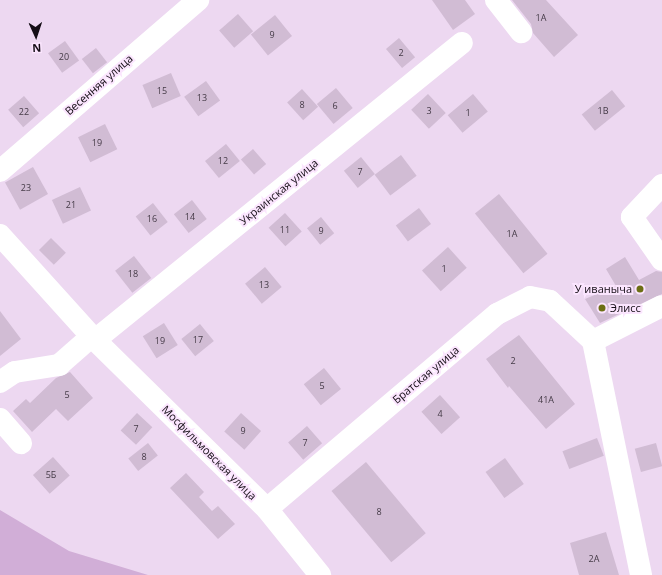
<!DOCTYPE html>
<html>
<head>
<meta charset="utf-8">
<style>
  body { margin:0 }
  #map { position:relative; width:662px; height:575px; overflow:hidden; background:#edd8f1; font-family:"Open Sans",sans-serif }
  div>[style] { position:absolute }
  .green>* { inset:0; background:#d1aed7 }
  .building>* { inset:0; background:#d1bcd4; transform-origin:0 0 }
  .minor>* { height:22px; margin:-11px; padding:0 11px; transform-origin:11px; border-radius:11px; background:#fff }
  .dots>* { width:11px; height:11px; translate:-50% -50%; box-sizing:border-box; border:2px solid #fbe5fe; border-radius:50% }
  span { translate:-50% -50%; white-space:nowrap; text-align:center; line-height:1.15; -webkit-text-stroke:4px #fbe5fe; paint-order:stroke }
  .number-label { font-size:9px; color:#443a46 }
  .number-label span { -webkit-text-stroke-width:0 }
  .street-label { font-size:11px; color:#150e16 }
  .poi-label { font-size:11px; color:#150e16 }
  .right { translate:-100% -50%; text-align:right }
  .left { translate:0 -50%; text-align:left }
  .north { position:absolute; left:16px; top:16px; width:40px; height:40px; -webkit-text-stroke:3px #fbe5fe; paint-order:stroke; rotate:177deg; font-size:11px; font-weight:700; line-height:16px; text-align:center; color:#150e16 }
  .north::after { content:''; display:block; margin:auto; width:14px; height:18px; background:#150e16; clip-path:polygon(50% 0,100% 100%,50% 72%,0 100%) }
</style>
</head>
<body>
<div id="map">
  <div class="green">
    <div style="clip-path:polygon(0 510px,69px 551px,148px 575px,0 575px)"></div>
  </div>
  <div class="building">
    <div style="clip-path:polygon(432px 0,465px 0,475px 14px,453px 30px)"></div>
    <div style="clip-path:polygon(512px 0,546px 0,578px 35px,554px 57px,533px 33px,531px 24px)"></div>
    <div style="left:238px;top:14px;width:23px;height:25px;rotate:49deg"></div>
    <div style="left:275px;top:15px;width:27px;height:31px;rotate:51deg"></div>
    <div style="left:399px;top:38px;width:25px;height:17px;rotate:50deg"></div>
    <div style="left:65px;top:41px;width:24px;height:21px;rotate:54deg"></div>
    <div style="left:96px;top:48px;width:18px;height:18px;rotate:52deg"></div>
    <div style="left:171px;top:73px;width:25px;height:31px;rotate:67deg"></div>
    <div style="left:206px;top:81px;width:24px;height:27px;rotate:54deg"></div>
    <div style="left:336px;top:88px;width:26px;height:25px;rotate:50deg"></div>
    <div style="left:302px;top:89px;width:24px;height:20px;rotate:48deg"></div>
    <div style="left:612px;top:90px;width:21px;height:39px;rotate:51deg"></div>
    <div style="left:428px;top:94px;width:26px;height:23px;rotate:47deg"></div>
    <div style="left:473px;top:94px;width:23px;height:33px;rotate:50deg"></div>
    <div style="left:24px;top:96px;width:23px;height:21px;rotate:49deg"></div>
    <div style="left:105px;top:124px;width:28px;height:30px;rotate:64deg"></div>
    <div style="left:226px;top:144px;width:22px;height:27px;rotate:51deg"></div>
    <div style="left:253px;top:149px;width:20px;height:16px;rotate:49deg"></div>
    <div style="left:401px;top:155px;width:26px;height:33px;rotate:53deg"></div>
    <div style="left:361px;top:157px;width:22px;height:22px;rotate:51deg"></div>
    <div style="left:33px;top:167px;width:31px;height:32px;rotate:61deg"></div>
    <div style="left:80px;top:187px;width:26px;height:31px;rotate:65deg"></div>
    <div style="left:499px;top:194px;width:77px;height:31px;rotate:51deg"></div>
    <div style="left:192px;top:200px;width:24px;height:23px;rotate:52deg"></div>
    <div style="left:153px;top:203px;width:24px;height:22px;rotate:52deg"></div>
    <div style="left:419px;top:208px;width:20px;height:29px;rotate:53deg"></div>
    <div style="left:285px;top:213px;width:25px;height:22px;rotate:48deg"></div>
    <div style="left:321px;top:217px;width:21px;height:18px;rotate:51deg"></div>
    <div style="left:51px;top:238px;width:21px;height:17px;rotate:45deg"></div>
    <div style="left:448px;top:247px;width:28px;height:35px;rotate:48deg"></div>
    <div style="left:134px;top:256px;width:28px;height:24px;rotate:52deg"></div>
    <div style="clip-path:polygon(625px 257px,639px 280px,656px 271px,662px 272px,662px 294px,600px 323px,585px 299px,616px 286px,606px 269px)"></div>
    <div style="left:265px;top:267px;width:26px;height:26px;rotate:50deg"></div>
    <div style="clip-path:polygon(0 311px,21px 339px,0 356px)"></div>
    <div style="left:164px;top:323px;width:26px;height:25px;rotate:58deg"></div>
    <div style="left:200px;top:324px;width:22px;height:24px;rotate:51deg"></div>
    <div style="clip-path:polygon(519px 335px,575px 404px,546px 429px,509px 386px,508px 388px,486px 359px)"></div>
    <div style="left:324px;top:368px;width:27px;height:26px;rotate:51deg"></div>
    <div style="clip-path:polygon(70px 372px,93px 398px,68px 421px,56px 409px,32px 432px,13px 411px,26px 399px,30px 403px,56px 378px)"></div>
    <div style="left:440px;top:395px;width:30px;height:25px;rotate:48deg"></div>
    <div style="left:137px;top:413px;width:21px;height:24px;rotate:43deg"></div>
    <div style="left:241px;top:413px;width:27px;height:25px;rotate:42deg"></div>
    <div style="left:307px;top:426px;width:23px;height:25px;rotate:49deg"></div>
    <div style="left:597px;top:438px;width:19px;height:37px;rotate:69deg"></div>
    <div style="left:148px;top:443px;width:16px;height:25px;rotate:52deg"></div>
    <div style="left:656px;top:443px;width:24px;height:22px;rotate:75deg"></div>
    <div style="left:53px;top:457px;width:25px;height:27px;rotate:48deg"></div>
    <div style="left:505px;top:458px;width:32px;height:24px;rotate:54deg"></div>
    <div style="left:366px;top:462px;width:93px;height:45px;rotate:50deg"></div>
    <div style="clip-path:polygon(186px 473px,204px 492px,199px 497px,212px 511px,218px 506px,235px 524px,218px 539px,170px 488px)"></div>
    <div style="clip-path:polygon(606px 532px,619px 575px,579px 575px,570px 543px)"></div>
  </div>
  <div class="minor">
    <div style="left:496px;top:0;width:41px;rotate:52deg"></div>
    <div style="left:0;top:171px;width:262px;rotate:-40.8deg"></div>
    <div style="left:662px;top:185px;width:44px;rotate:133.2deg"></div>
    <div style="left:632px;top:217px;width:52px;rotate:55.1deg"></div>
    <div style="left:0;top:235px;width:142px;rotate:47.9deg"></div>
    <div style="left:95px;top:340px;width:241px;rotate:44.5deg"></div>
    <div style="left:267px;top:509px;width:85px;rotate:51.2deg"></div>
    <div style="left:95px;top:340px;width:472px;rotate:-39deg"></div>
    <div style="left:593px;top:341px;width:239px;rotate:78.4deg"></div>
    <div style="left:593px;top:341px;width:77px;rotate:-26.9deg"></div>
    <div style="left:0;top:382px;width:18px;rotate:-34deg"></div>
    <div style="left:15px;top:372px;width:45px;rotate:-9deg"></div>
    <div style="left:59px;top:365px;width:44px;rotate:-41.3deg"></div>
    <div style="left:0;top:419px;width:32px;rotate:49deg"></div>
    <div style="left:267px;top:509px;width:302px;rotate:-40.3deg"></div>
    <div style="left:497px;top:314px;width:37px;rotate:-27deg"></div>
    <div style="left:530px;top:297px;width:20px;rotate:11deg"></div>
    <div style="left:550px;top:301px;width:59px;rotate:42.9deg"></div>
  </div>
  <div class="dots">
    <div style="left:640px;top:289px;background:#6c6f14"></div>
    <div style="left:602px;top:308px;background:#6c6f14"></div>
  </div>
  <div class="number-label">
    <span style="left:541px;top:18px">1А</span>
    <span style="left:272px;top:35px">9</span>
    <span style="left:401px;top:53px">2</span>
    <span style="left:64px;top:57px">20</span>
    <span style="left:162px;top:91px">15</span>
    <span style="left:202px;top:98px">13</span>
    <span style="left:302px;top:105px">8</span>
    <span style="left:335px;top:106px">6</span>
    <span style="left:429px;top:111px">3</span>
    <span style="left:603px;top:111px">1В</span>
    <span style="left:24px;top:112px">22</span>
    <span style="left:468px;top:113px">1</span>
    <span style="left:97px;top:143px">19</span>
    <span style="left:223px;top:161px">12</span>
    <span style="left:360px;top:172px">7</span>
    <span style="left:26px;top:188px">23</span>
    <span style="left:71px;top:205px">21</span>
    <span style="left:190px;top:217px">14</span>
    <span style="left:152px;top:219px">16</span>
    <span style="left:285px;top:230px">11</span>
    <span style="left:321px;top:231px">9</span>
    <span style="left:512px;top:234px">1А</span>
    <span style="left:444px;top:269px">1</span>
    <span style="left:133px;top:274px">18</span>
    <span style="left:264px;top:285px">13</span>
    <span style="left:198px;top:340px">17</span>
    <span style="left:160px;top:341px">19</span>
    <span style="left:513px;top:361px">2</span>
    <span style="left:322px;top:386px">5</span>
    <span style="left:67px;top:395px">5</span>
    <span style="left:546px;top:400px">41А</span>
    <span style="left:440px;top:414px">4</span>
    <span style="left:136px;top:429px">7</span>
    <span style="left:243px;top:431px">9</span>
    <span style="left:305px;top:443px">7</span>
    <span style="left:144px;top:457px">8</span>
    <span style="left:51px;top:475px">5Б</span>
    <span style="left:379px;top:512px">8</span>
    <span style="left:594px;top:559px">2А</span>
  </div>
  <div class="street-label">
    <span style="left:99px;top:85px;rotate:-41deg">Весенняя улица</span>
    <span style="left:279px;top:192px;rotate:-39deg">Украинская улица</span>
    <span style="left:426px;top:375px;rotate:-40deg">Братская улица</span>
    <span style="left:209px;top:453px;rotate:45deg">Мосфильмовская улица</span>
  </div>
  <div class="poi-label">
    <span class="right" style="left:632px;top:289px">У иваныча</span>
    <span class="left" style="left:610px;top:308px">Элисс</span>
  </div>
  <div class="north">N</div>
</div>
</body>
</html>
